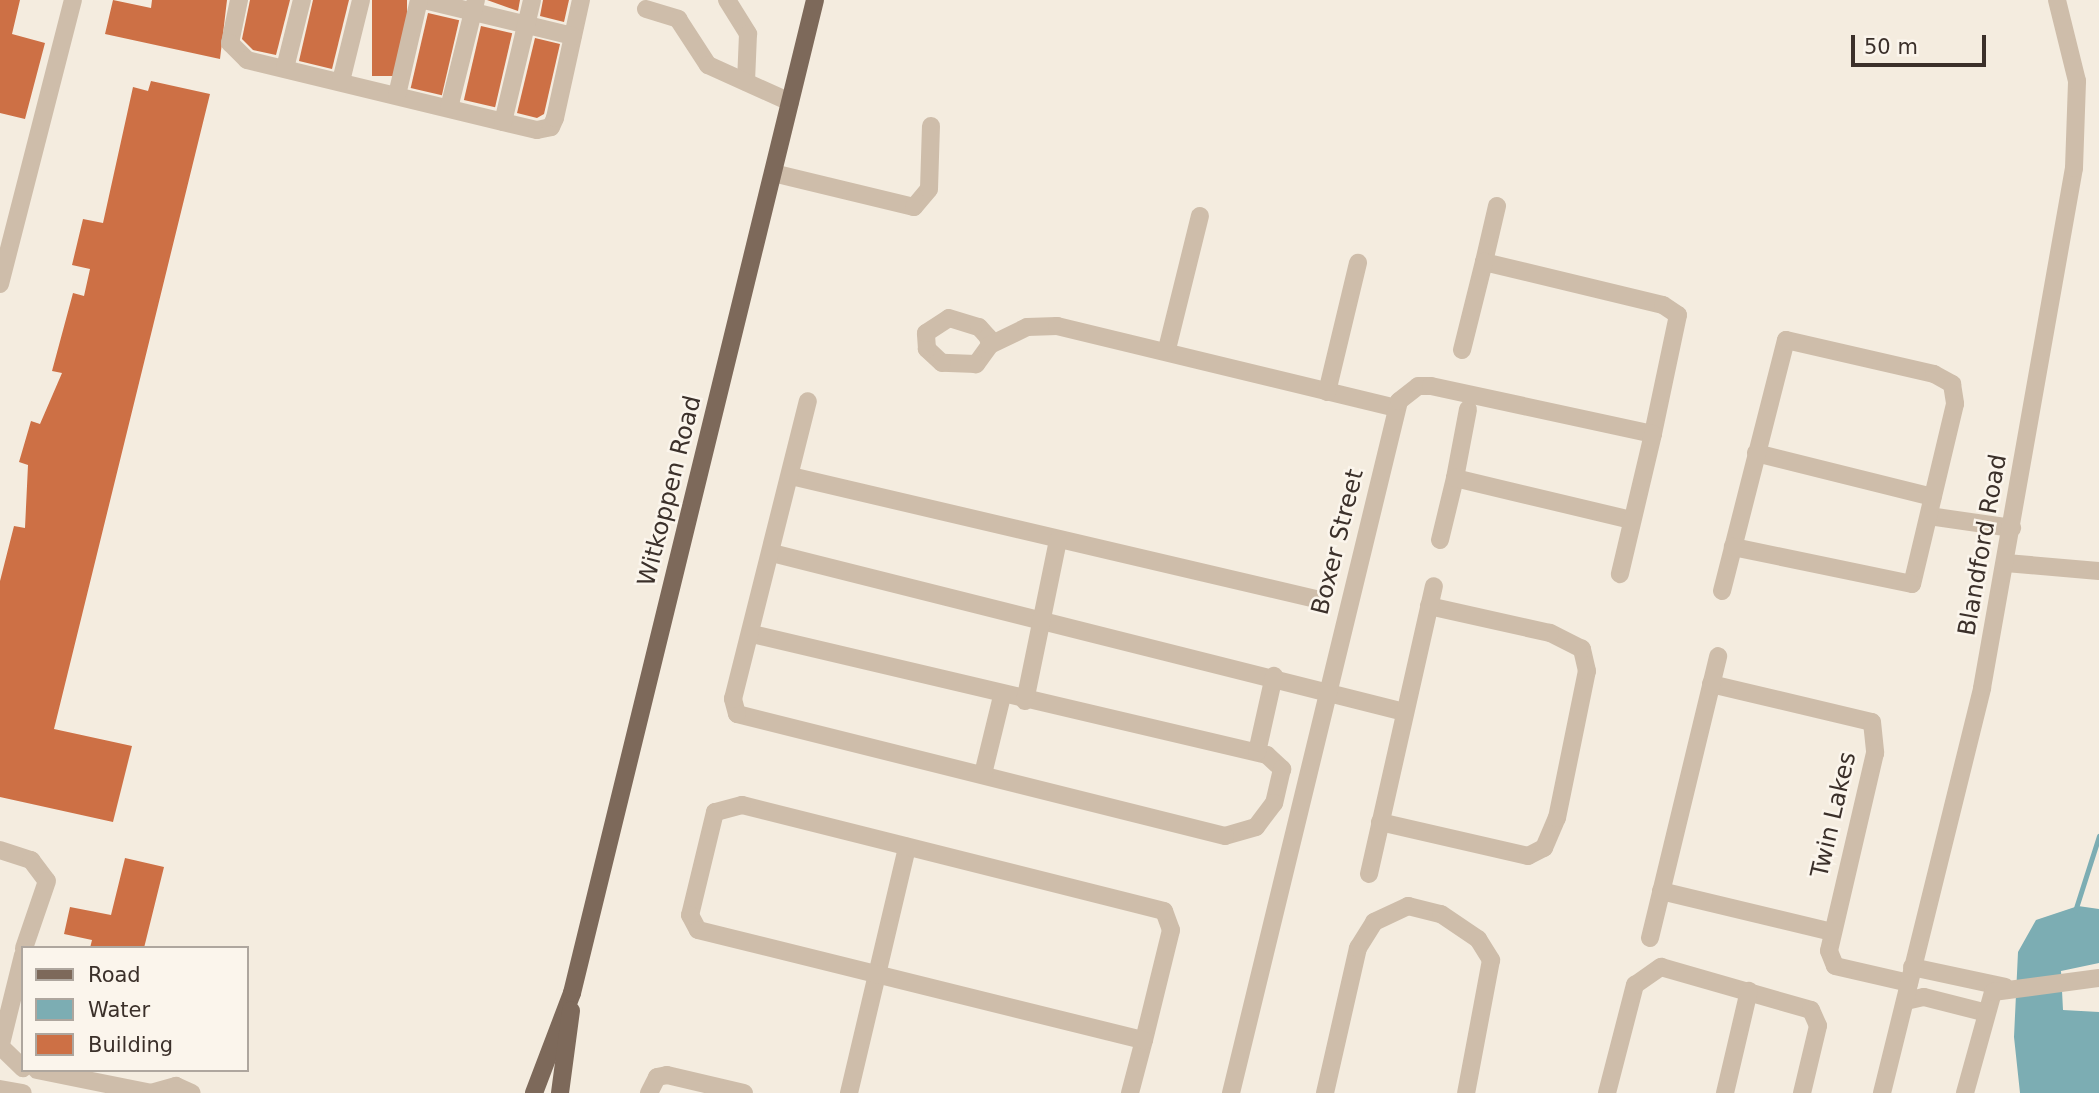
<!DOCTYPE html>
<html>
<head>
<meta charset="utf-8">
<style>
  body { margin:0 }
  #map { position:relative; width:2099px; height:1093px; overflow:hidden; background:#f4ecdf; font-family:"DejaVu Sans",sans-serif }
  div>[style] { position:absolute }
  .water>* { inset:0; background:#7cadb3 }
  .stream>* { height:5px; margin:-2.5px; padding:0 2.5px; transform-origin:2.5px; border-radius:2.5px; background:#7cadb3 }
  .building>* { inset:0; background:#cd7045; transform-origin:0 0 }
  .minor>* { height:18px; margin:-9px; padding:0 9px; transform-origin:9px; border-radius:9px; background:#cebdaa }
  .major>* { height:18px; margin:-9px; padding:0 9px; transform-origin:9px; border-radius:9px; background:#7d695a }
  span { translate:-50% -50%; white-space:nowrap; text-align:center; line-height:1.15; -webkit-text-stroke:5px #fbf5ec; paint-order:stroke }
  .street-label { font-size:24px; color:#3b302a }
  .legend { position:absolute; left:21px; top:946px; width:228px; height:126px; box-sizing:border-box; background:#fbf5ec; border:2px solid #aea69e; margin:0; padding:9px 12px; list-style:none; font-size:21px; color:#3b302a }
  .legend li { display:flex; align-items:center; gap:14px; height:35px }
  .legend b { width:35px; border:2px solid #aea69e }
  .scale { position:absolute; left:1851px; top:35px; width:135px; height:32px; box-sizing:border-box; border:4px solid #3b302a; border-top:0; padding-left:9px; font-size:21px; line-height:24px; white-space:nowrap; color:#3b302a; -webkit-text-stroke:5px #fbf5ec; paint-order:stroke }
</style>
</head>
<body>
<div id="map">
  <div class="water">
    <div style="clip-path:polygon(2078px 906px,2099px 909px,2099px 963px,2061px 971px,2063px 1010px,2099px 1012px,2099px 1093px,2020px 1093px,2014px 1037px,2018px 952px,2036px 920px)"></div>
  </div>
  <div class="stream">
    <div style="left:2075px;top:911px;width:79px;rotate:-72.3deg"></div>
  </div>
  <div class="building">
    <div style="clip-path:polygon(0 0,20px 0,12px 34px,45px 43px,25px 119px,0 113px)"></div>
    <div style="clip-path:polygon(113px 0,151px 8px,152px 0,227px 0,220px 59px,105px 34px)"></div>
    <div style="clip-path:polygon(250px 0,290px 0,276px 55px,253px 50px,242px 39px)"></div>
    <div style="clip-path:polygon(313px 0,349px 0,332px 69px,299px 61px)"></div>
    <div style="left:372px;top:0;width:35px;height:76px"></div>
    <div style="clip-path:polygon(487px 0,520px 0,518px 11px)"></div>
    <div style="clip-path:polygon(543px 0,569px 0,564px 22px,540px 16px)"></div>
    <div style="left:428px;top:13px;width:32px;height:77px;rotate:13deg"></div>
    <div style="left:481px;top:26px;width:32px;height:76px;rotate:13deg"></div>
    <div style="clip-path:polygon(535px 38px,560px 44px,544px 114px,537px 118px,517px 113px)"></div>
    <div style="clip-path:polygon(151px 81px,210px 94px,54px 729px,132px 746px,113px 822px,0 797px,0 581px,14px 526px,25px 528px,28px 465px,19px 462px,31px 421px,40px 424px,62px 373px,52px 371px,73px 293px,84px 296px,90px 269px,72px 265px,83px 219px,103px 223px,133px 87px,148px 91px)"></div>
    <div style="clip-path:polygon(125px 858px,164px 867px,144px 948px,90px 948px,92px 940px,64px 934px,70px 907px,111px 915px)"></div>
  </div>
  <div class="minor">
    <div style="left:239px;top:0;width:44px;rotate:101.8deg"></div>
    <div style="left:230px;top:43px;width:24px;rotate:45deg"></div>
    <div style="left:247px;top:60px;width:298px;rotate:13.6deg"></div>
    <div style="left:537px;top:130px;width:14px;rotate:-12deg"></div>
    <div style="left:551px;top:127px;width:10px;rotate:-66deg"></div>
    <div style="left:555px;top:118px;width:121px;rotate:-77.6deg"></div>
    <div style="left:424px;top:0;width:153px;rotate:13.6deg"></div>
    <div style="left:727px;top:0;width:40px;rotate:58deg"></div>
    <div style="left:748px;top:34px;width:48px;rotate:92.4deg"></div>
    <div style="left:646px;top:9px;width:34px;rotate:17deg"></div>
    <div style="left:678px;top:19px;width:55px;rotate:56.9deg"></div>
    <div style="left:708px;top:65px;width:90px;rotate:24.3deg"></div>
    <div style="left:285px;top:68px;width:70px;rotate:-76deg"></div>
    <div style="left:341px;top:81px;width:83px;rotate:-76.1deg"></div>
    <div style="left:397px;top:95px;width:98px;rotate:-77deg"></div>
    <div style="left:449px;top:108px;width:111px;rotate:-76deg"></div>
    <div style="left:503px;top:122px;width:125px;rotate:-76.6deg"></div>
    <div style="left:773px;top:173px;width:145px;rotate:13.6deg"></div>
    <div style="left:914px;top:207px;width:23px;rotate:-50deg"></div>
    <div style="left:929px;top:189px;width:63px;rotate:-88.2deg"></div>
    <div style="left:1497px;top:206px;width:57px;rotate:103.1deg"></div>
    <div style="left:1484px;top:262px;width:184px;rotate:13.5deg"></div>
    <div style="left:1663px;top:305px;width:18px;rotate:34deg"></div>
    <div style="left:1678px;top:315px;width:122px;rotate:101.9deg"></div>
    <div style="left:0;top:284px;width:293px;rotate:-75.6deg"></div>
    <div style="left:949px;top:318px;width:31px;rotate:17deg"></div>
    <div style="left:979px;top:327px;width:13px;rotate:48deg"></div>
    <div style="left:988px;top:337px;width:8px;rotate:76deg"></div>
    <div style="left:990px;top:345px;width:24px;rotate:126deg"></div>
    <div style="left:976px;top:364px;width:34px;rotate:-178deg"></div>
    <div style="left:942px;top:363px;width:21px;rotate:-137deg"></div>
    <div style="left:927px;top:349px;width:16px;rotate:-94deg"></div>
    <div style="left:926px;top:333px;width:27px;rotate:-33deg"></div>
    <div style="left:990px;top:345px;width:41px;rotate:-25.9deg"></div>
    <div style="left:1027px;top:327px;width:30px;rotate:-2deg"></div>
    <div style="left:1057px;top:326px;width:348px;rotate:13.6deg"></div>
    <div style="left:1167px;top:349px;width:137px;rotate:-76.1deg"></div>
    <div style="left:1462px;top:350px;width:91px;rotate:-76deg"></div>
    <div style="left:1327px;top:392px;width:133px;rotate:-76.5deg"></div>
    <div style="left:1756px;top:453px;width:182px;rotate:14deg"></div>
    <div style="left:791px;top:476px;width:539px;rotate:13.19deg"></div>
    <div style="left:1455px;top:478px;width:70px;rotate:-79.3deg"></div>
    <div style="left:1929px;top:516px;width:84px;rotate:8.2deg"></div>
    <div style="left:1440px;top:540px;width:64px;rotate:-76.4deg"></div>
    <div style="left:1455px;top:478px;width:181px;rotate:13.4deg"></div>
    <div style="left:772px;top:553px;width:652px;rotate:14.12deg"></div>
    <div style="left:2006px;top:563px;width:93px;rotate:4.9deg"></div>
    <div style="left:1722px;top:591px;width:259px;rotate:-75.7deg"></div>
    <div style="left:1786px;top:340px;width:152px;rotate:12.9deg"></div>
    <div style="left:1934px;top:374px;width:21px;rotate:29deg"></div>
    <div style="left:1952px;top:384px;width:20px;rotate:81deg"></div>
    <div style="left:1955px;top:404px;width:185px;rotate:103.4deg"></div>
    <div style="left:1912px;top:584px;width:183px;rotate:-168.3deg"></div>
    <div style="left:752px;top:634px;width:529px;rotate:13.22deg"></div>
    <div style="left:1267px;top:755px;width:21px;rotate:43deg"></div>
    <div style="left:1282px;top:769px;width:35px;rotate:103deg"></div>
    <div style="left:1274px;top:803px;width:30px;rotate:127deg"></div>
    <div style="left:1256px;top:827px;width:32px;rotate:164deg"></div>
    <div style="left:1225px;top:836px;width:503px;rotate:-165.96deg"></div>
    <div style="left:737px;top:714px;width:16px;rotate:-105deg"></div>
    <div style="left:733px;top:699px;width:307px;rotate:-75.9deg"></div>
    <div style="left:1711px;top:684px;width:165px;rotate:13.3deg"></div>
    <div style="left:1872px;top:722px;width:31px;rotate:84deg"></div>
    <div style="left:1875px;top:753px;width:203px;rotate:103.1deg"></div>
    <div style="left:1829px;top:951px;width:16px;rotate:68deg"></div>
    <div style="left:1835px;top:966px;width:76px;rotate:12.9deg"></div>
    <div style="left:1025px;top:701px;width:164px;rotate:-78.4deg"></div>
    <div style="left:1257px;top:752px;width:78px;rotate:-77.4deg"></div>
    <div style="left:983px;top:774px;width:80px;rotate:-76.3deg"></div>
    <div style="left:1380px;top:822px;width:152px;rotate:12.9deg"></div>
    <div style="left:1528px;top:856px;width:18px;rotate:-27deg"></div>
    <div style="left:1544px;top:848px;width:33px;rotate:-67deg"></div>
    <div style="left:1557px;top:818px;width:150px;rotate:-78.5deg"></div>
    <div style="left:1587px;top:671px;width:23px;rotate:-103deg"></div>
    <div style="left:1582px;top:649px;width:36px;rotate:-153deg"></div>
    <div style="left:1550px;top:633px;width:124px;rotate:-167.4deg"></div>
    <div style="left:0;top:850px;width:33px;rotate:18deg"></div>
    <div style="left:31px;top:860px;width:26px;rotate:53deg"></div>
    <div style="left:47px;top:881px;width:71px;rotate:108.9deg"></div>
    <div style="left:1369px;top:874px;width:295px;rotate:-77.3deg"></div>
    <div style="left:1661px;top:891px;width:176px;rotate:13.5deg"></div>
    <div style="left:1650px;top:938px;width:290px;rotate:-76.4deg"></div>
    <div style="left:1912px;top:967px;width:95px;rotate:12.1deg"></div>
    <div style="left:1906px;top:1001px;width:18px;rotate:-13deg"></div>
    <div style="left:1924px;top:997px;width:61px;rotate:14.3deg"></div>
    <div style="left:0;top:1046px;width:32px;rotate:44deg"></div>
    <div style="left:0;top:1048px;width:96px;rotate:-76.1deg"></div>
    <div style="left:37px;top:1070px;width:116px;rotate:11.4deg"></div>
    <div style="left:151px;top:1093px;width:26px;rotate:-16deg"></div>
    <div style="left:176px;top:1086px;width:17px;rotate:24deg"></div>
    <div style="left:0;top:1089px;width:23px;rotate:10deg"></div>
    <div style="left:649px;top:1093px;width:18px;rotate:-63deg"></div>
    <div style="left:657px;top:1077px;width:10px;rotate:-11deg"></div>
    <div style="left:667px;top:1075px;width:79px;rotate:13.2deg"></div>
    <div style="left:849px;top:1093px;width:253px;rotate:-76.7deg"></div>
    <div style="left:1130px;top:1093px;width:55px;rotate:-75.2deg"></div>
    <div style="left:1144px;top:1040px;width:113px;rotate:-76.2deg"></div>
    <div style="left:1171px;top:930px;width:20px;rotate:-110deg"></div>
    <div style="left:1164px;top:911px;width:435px;rotate:-165.9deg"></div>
    <div style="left:742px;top:805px;width:28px;rotate:165deg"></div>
    <div style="left:715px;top:812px;width:106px;rotate:103.6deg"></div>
    <div style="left:690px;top:915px;width:17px;rotate:62deg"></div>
    <div style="left:698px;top:930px;width:459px;rotate:13.9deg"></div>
    <div style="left:1231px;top:1093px;width:712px;rotate:-76.35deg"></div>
    <div style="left:1399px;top:401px;width:24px;rotate:-38deg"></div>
    <div style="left:1418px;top:386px;width:13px"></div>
    <div style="left:1431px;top:386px;width:227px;rotate:12.2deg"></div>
    <div style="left:1653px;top:434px;width:144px;rotate:103.3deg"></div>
    <div style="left:1325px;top:1093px;width:149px;rotate:-77.2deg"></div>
    <div style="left:1358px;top:948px;width:31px;rotate:-58deg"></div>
    <div style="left:1374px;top:922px;width:38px;rotate:-25deg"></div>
    <div style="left:1408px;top:906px;width:34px;rotate:14deg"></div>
    <div style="left:1441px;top:914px;width:45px;rotate:34deg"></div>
    <div style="left:1478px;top:939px;width:25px;rotate:58deg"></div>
    <div style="left:1491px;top:960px;width:135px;rotate:100.6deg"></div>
    <div style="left:1607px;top:1093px;width:112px;rotate:-75.5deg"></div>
    <div style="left:1635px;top:985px;width:32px;rotate:-35deg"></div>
    <div style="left:1661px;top:967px;width:156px;rotate:16deg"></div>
    <div style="left:1811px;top:1010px;width:17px;rotate:66deg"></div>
    <div style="left:1818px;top:1026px;width:69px;rotate:103.4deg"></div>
    <div style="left:1725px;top:1093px;width:105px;rotate:-76.8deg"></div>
    <div style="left:1882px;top:1093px;width:417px;rotate:-76.1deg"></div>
    <div style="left:1982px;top:688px;width:528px;rotate:-79.97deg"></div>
    <div style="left:2074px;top:168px;width:87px;rotate:-88deg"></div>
    <div style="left:2077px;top:81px;width:83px;rotate:-103.9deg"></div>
    <div style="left:1965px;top:1093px;width:105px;rotate:-74.5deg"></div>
    <div style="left:1993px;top:992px;width:107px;rotate:-7.5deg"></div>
  </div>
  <div class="major">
    <div style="left:534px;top:1093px;width:107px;rotate:-69.2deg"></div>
    <div style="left:572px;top:993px;width:1022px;rotate:-76.25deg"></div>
    <div style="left:560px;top:1093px;width:83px;rotate:-82.4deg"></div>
  </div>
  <div class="street-label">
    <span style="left:670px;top:491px;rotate:-76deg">Witkoppen Road</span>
    <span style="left:1338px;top:542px;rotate:-76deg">Boxer Street</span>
    <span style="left:1983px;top:545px;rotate:-80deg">Blandford Road</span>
    <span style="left:1834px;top:815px;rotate:-77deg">Twin Lakes</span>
  </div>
  <ul class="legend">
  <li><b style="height:9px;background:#7d695a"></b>Road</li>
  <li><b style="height:19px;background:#7cadb3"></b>Water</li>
  <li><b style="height:19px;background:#cd7045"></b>Building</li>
  </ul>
  <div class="scale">50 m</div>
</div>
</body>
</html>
